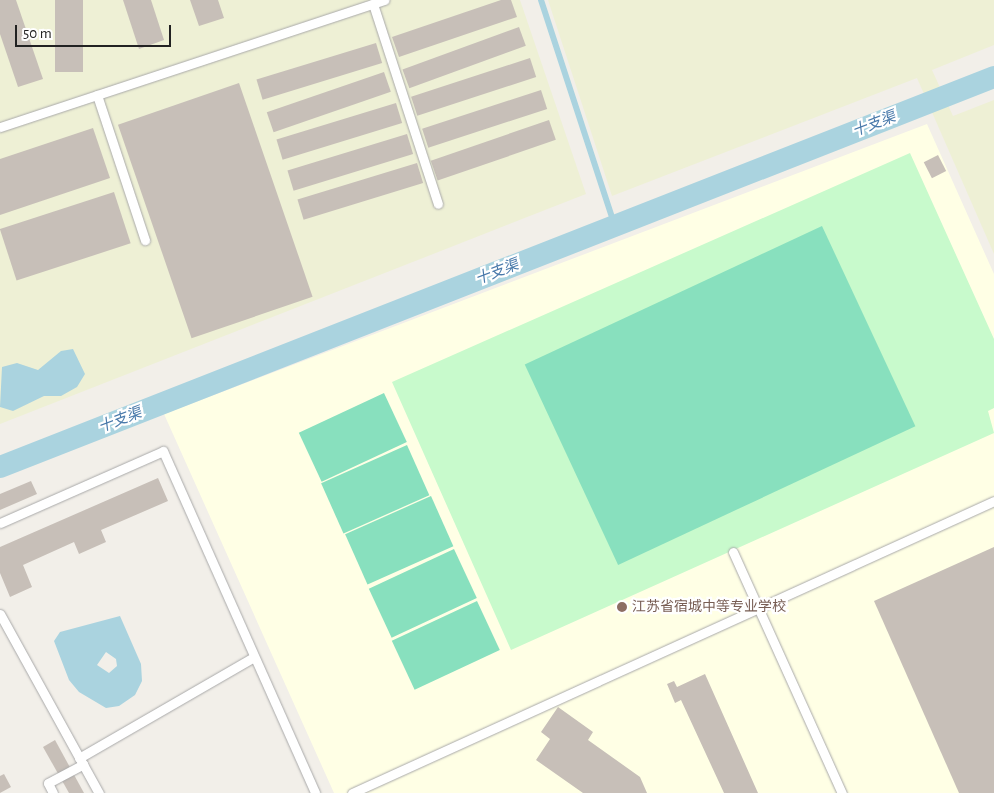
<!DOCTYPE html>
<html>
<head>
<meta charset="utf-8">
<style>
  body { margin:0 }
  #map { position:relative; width:994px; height:793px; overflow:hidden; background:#f2efe9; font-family:"Alegreya Sans","Noto Sans SC",sans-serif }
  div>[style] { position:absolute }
  .education>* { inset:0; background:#ffffe5 }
  .farmland>* { inset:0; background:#eef0d5 }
  .park>* { inset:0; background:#c8facc }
  .pitch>* { inset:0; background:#88e0be; transform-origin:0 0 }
  .water>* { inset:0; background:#aad3df }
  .stream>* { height:6px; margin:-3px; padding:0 3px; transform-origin:3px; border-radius:3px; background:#aad3df }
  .canal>* { height:22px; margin:-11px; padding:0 11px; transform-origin:11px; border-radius:11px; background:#aad3df }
  .building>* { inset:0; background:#c7bfb8; transform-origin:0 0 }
  .roads { filter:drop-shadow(0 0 1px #a9a9a9) drop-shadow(0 0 1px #a9a9a9) }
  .service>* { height:9px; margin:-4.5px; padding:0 4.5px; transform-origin:4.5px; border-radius:4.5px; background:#fff }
  .dots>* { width:14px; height:14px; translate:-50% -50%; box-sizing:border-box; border:2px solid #fff; border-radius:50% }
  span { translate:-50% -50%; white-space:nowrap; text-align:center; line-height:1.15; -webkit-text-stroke:4.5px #fff; paint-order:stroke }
  .education-label { font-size:14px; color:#785e54 }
  .left { translate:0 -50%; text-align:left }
  .water-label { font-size:15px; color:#4a7aab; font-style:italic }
  .scale { position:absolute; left:15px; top:25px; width:156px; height:22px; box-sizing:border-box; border:2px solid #222; border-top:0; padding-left:6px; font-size:15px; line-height:18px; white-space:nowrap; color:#222; -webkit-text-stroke:4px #fff; paint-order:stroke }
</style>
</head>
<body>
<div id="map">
  <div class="education">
    <div style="clip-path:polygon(927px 124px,994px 274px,994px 793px,334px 793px,164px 414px)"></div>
  </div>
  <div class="farmland">
    <div style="clip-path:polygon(0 0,520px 0,586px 194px,0 424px)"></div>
    <div style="clip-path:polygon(548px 0,994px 0,994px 45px,932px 70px,953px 116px,994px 100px,994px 254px,917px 78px,612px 196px)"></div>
  </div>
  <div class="park">
    <div style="clip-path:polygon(910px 153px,994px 339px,994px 408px,988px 411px,994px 433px,511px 650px,392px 382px)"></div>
  </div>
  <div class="pitch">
    <div style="left:822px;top:226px;width:221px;height:328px;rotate:65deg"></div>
    <div style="left:384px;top:393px;width:54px;height:94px;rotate:65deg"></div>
    <div style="left:407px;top:445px;width:55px;height:94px;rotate:66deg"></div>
    <div style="left:431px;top:496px;width:55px;height:94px;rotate:66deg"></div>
    <div style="left:454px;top:549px;width:54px;height:94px;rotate:65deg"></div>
    <div style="left:477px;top:601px;width:54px;height:94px;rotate:65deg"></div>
  </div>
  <div class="water">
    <div style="clip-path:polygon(73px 349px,85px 374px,77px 387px,61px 396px,44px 396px,13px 411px,0 407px,2px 367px,17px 363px,38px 370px,61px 351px)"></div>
    <div style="clip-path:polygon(evenodd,120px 616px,141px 664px,142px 681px,135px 695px,119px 706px,106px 708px,79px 692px,69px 680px,54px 641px,60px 632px,120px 616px,106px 652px,116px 659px,117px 666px,109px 673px,97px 665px,106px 652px)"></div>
  </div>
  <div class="stream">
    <div style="left:541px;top:0;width:235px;rotate:71.9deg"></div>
  </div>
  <div class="canal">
    <div style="left:0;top:467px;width:1068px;rotate:-21.42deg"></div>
  </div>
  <div class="building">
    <div style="clip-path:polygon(0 0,16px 0,43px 79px,18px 87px,0 34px)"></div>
    <div style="left:55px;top:0;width:28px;height:72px"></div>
    <div style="clip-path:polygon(123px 0,151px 0,164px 40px,139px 49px)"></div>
    <div style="clip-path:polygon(190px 0,218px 0,224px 18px,199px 26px)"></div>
    <div style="clip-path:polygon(501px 0,511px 0,517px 17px,399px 57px,392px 37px)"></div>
    <div style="left:519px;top:27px;width:20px;height:124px;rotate:70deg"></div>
    <div style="left:376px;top:43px;width:21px;height:125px;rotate:73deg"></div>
    <div style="left:530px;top:58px;width:20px;height:125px;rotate:72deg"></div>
    <div style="left:384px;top:72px;width:21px;height:124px;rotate:71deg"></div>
    <div style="left:239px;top:83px;width:226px;height:128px;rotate:71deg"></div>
    <div style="left:541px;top:90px;width:20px;height:125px;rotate:72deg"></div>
    <div style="left:396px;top:103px;width:21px;height:125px;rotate:73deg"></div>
    <div style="left:549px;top:120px;width:21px;height:125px;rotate:71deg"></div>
    <div style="clip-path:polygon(93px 128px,110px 178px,0 215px,0 159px)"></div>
    <div style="left:407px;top:134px;width:21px;height:125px;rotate:73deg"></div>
    <div style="left:938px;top:155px;width:18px;height:16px;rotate:63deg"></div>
    <div style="left:417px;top:163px;width:21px;height:125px;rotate:73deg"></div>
    <div style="left:114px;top:192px;width:54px;height:120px;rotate:72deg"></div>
    <div style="clip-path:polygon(158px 478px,168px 501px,101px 530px,106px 542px,79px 554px,74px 542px,23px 565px,32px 587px,10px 597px,0 573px,0 547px)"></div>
    <div style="clip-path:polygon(31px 481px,37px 494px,0 510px,0 494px)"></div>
    <div style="clip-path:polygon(994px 547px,994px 793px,959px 793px,874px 601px)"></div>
    <div style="clip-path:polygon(705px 674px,758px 793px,724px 793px,681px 700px,675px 703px,667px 684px,674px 681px,677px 687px)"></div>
    <div style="clip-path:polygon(558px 707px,593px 732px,588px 740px,640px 777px,647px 793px,583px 793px,536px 760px,550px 739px,541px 732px)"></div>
    <div style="clip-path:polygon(55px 740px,84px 793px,69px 793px,43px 747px)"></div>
    <div style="clip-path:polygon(4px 774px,11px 787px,0 793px,0 776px)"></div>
  </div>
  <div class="roads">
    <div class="service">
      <div style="left:373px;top:4px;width:210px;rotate:72deg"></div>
      <div style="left:97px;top:95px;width:153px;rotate:71.7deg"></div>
      <div style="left:0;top:127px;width:405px;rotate:-18.3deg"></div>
      <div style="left:0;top:523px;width:178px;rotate:-23.8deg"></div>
      <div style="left:163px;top:451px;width:374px;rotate:66deg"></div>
      <div style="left:733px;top:552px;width:265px;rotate:65.7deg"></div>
      <div style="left:0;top:614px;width:205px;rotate:61.1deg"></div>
      <div style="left:79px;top:758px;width:202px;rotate:-30deg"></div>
      <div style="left:53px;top:793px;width:11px;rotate:-117deg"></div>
      <div style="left:48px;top:783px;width:40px;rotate:-28deg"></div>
      <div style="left:352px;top:793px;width:705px;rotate:-24.46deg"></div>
    </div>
  </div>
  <div class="dots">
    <div style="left:622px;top:607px;background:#8d6e63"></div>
  </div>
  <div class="education-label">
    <span class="left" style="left:632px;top:607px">江苏省宿城中等专业学校</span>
  </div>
  <div class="water-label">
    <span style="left:874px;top:124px;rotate:-21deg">十支渠</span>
    <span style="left:497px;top:272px;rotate:-21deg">十支渠</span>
    <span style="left:120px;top:420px;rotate:-21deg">十支渠</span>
  </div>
  <div class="scale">50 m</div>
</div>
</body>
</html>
